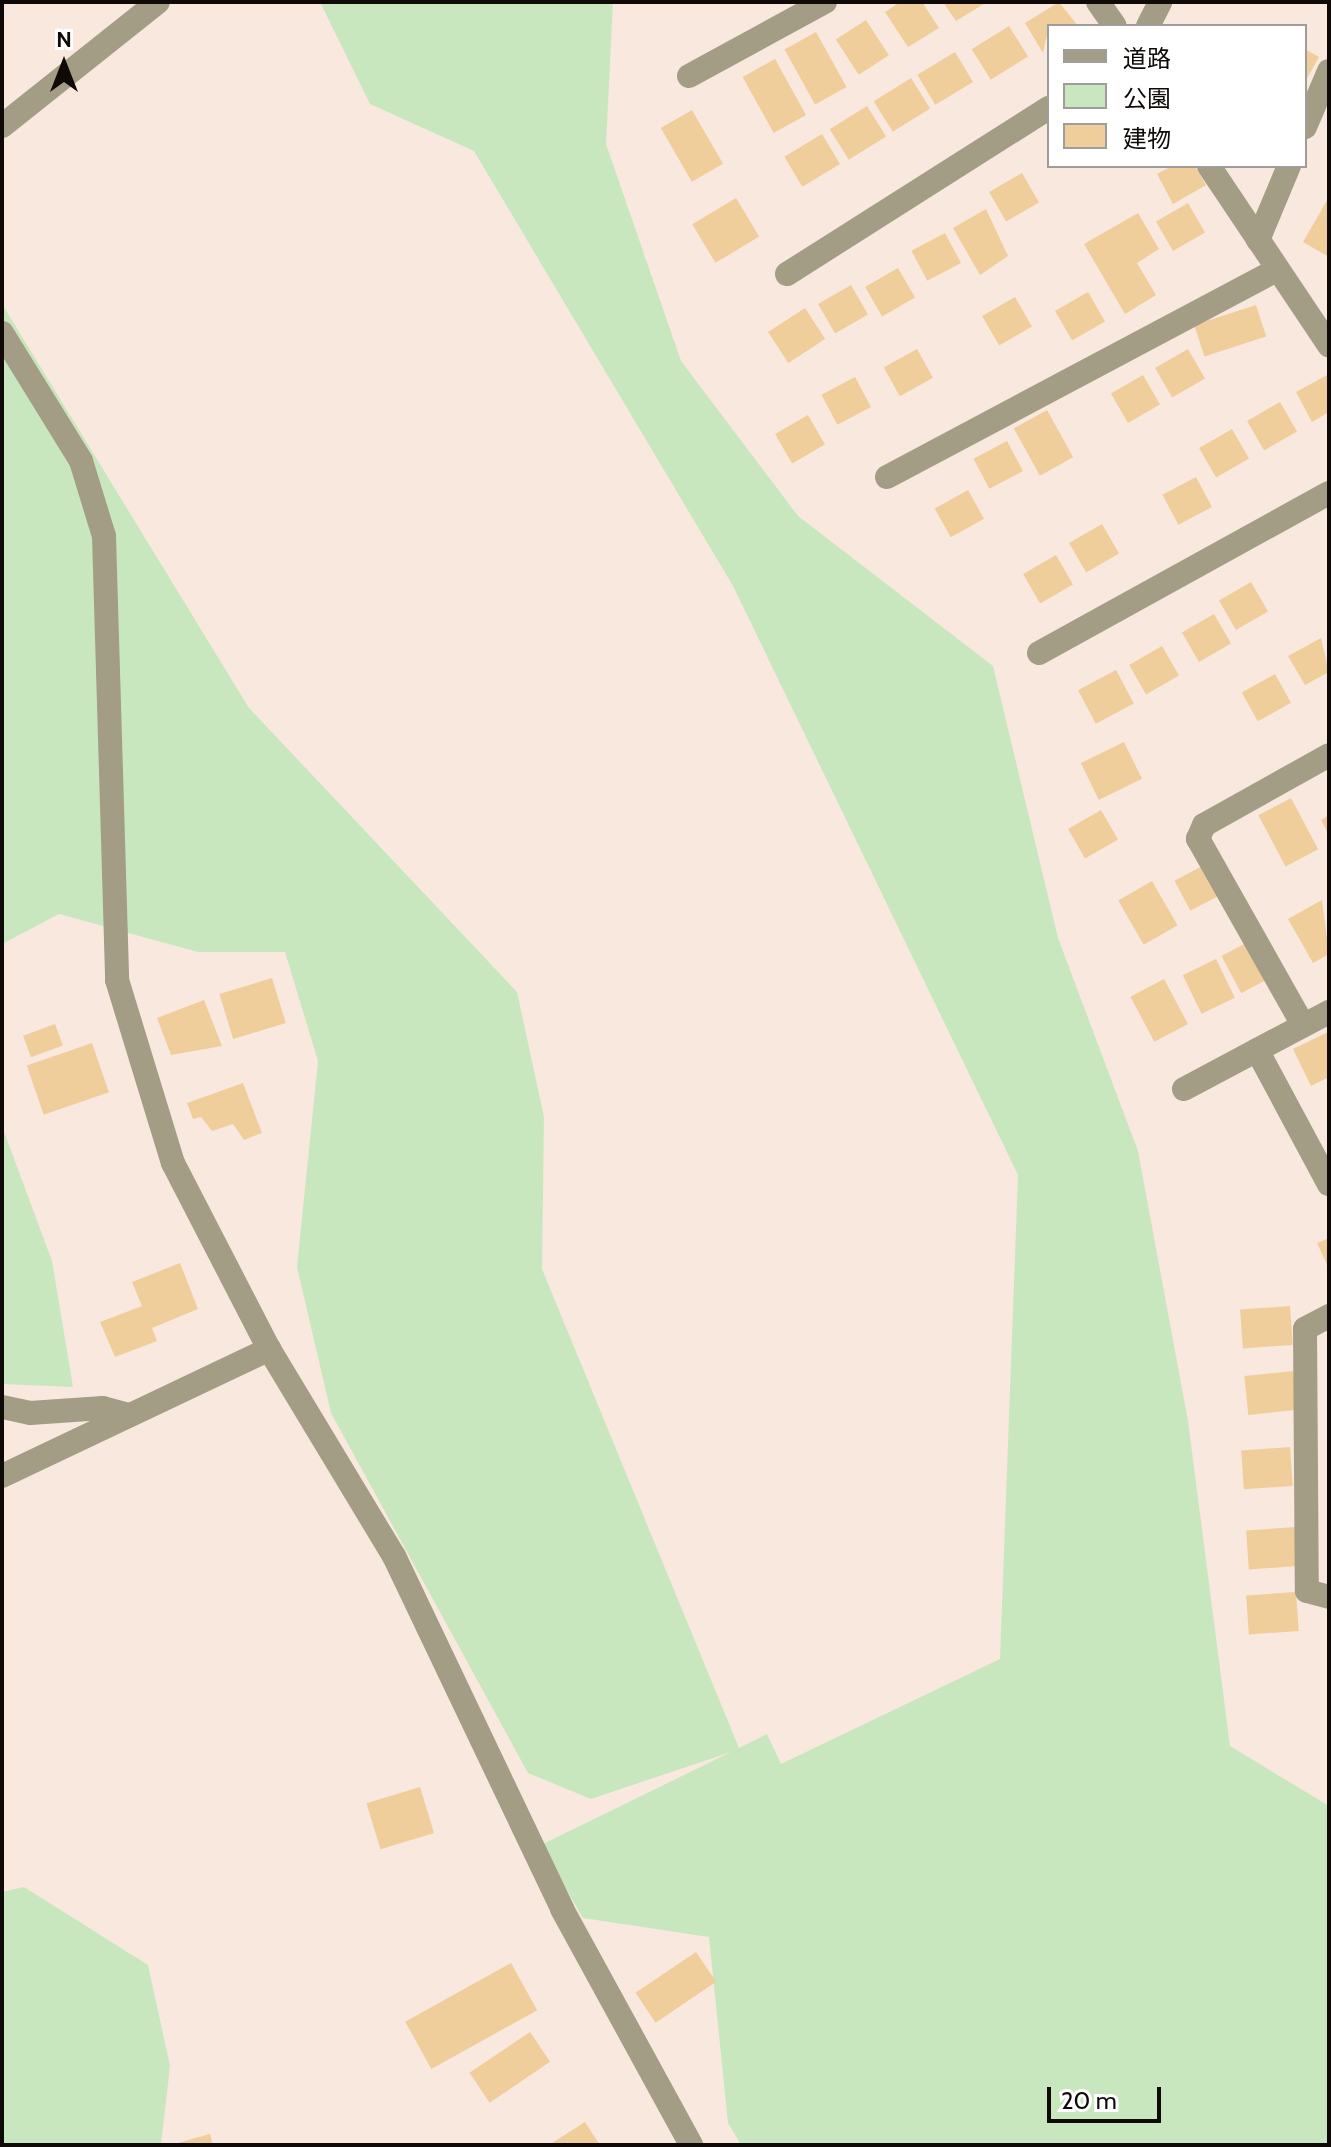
<!DOCTYPE html>
<html>
<head>
<meta charset="utf-8">
<style>
  body { margin:0 }
  #map { position:relative; width:1331px; height:2147px; overflow:hidden; background:#f8e8de; font-family:Cabin,"Noto Sans JP",sans-serif }
  div>[style] { position:absolute }
  .green>* { inset:0; background:#c9e7be }
  .building>* { inset:0; background:#f0ce9b; transform-origin:0 0 }
  .minor>* { height:24px; margin:-12px; padding:0 12px; transform-origin:12px; border-radius:12px; background:#a49d85 }
  span { translate:-50% -50%; white-space:nowrap; text-align:center; line-height:1.15; -webkit-text-stroke:7px #fff; paint-order:stroke }
  .frame { position:absolute; inset:0; border:4px solid #0f0a07; pointer-events:none }
  .legend { position:absolute; left:1047px; top:24px; width:260px; height:144px; box-sizing:border-box; background:#fff; border:2px solid #9f9d9c; margin:0; padding:10px 14px; list-style:none; font-size:24px; color:#0f0a07 }
  .legend li { display:flex; align-items:center; gap:16px; height:40px }
  .legend b { width:40px; border:2px solid #9f9d9c }
  .north { position:absolute; left:24px; top:24px; width:80px; height:80px; -webkit-text-stroke:6px #fff; paint-order:stroke; rotate:0deg; font-size:22px; font-weight:700; line-height:32px; text-align:center; color:#0f0a07 }
  .north::after { content:''; display:block; margin:auto; width:28px; height:36px; background:#0f0a07; clip-path:polygon(50% 0,100% 100%,50% 72%,0 100%) }
  .scale { position:absolute; left:1047px; top:2087px; width:114px; height:36px; box-sizing:border-box; border:4px solid #0f0a07; border-top:0; padding-left:10px; font-size:24px; line-height:28px; white-space:nowrap; color:#0f0a07; -webkit-text-stroke:6px #fff; paint-order:stroke }
</style>
</head>
<body>
<div id="map">
  <div class="green">
    <div style="clip-path:polygon(320px 2px,613px 2px,606px 144px,681px 361px,798px 516px,993px 666px,1058px 938px,1138px 1151px,1188px 1421px,1230px 1746px,1329px 1806px,1329px 2145px,741px 2145px,728px 2123px,709px 1937px,583px 1918px,541px 1845px,731px 1752px,591px 1799px,528px 1773px,331px 1413px,297px 1267px,318px 1061px,285px 952px,198px 952px,59px 914px,2px 944px,2px 304px,249px 708px,517px 992px,544px 1117px,542px 1269px,739px 1748px,767px 1734px,781px 1764px,1000px 1659px,1018px 1175px,733px 586px,474px 151px,370px 104px)"></div>
    <div style="clip-path:polygon(2px 1126px,52px 1261px,73px 1387px,2px 1384px)"></div>
    <div style="clip-path:polygon(24px 1887px,148px 1965px,170px 2066px,161px 2145px,2px 2145px,2px 1892px)"></div>
  </div>
  <div class="building">
    <div style="clip-path:polygon(900px 2px,922px 2px,939px 28px,908px 47px,885px 12px)"></div>
    <div style="clip-path:polygon(943px 2px,987px 2px,956px 21px)"></div>
    <div style="clip-path:polygon(1059px 2px,1078px 26px,1049px 26px,1043px 53px,1025px 23px)"></div>
    <div style="left:866px;top:20px;width:42px;height:36px;rotate:57deg"></div>
    <div style="left:1009px;top:26px;width:36px;height:44px;rotate:58deg"></div>
    <div style="left:816px;top:32px;width:63px;height:36px;rotate:61deg"></div>
    <div style="clip-path:polygon(1305px 49px,1319px 57px,1305px 82px)"></div>
    <div style="left:955px;top:52px;width:35px;height:44px;rotate:59deg"></div>
    <div style="left:775px;top:59px;width:64px;height:37px;rotate:61deg"></div>
    <div style="left:911px;top:78px;width:36px;height:44px;rotate:58deg"></div>
    <div style="left:867px;top:106px;width:36px;height:44px;rotate:58deg"></div>
    <div style="left:692px;top:110px;width:62px;height:36px;rotate:60deg"></div>
    <div style="left:822px;top:134px;width:35px;height:44px;rotate:59deg"></div>
    <div style="clip-path:polygon(1172px 166px,1195px 166px,1206px 185px,1173px 204px,1157px 174px)"></div>
    <div style="left:1022px;top:173px;width:34px;height:38px;rotate:60deg"></div>
    <div style="clip-path:polygon(1329px 197px,1329px 257px,1303px 242px)"></div>
    <div style="left:736px;top:198px;width:45px;height:51px;rotate:59deg"></div>
    <div style="left:1188px;top:203px;width:34px;height:37px;rotate:60deg"></div>
    <div style="clip-path:polygon(986px 209px,1008px 256px,980px 275px,953px 228px)"></div>
    <div style="clip-path:polygon(1138px 213px,1159px 249px,1137px 263px,1156px 295px,1125px 314px,1084px 244px)"></div>
    <div style="left:945px;top:233px;width:34px;height:38px;rotate:62deg"></div>
    <div style="left:898px;top:268px;width:34px;height:38px;rotate:60deg"></div>
    <div style="left:851px;top:285px;width:34px;height:38px;rotate:60deg"></div>
    <div style="left:1088px;top:292px;width:34px;height:38px;rotate:60deg"></div>
    <div style="left:1015px;top:297px;width:34px;height:38px;rotate:60deg"></div>
    <div style="left:1256px;top:305px;width:33px;height:65px;rotate:72deg"></div>
    <div style="left:805px;top:308px;width:37px;height:44px;rotate:57deg"></div>
    <div style="left:917px;top:349px;width:33px;height:38px;rotate:61deg"></div>
    <div style="left:1188px;top:349px;width:34px;height:38px;rotate:60deg"></div>
    <div style="clip-path:polygon(1329px 374px,1329px 412px,1312px 422px,1296px 392px)"></div>
    <div style="left:1143px;top:375px;width:34px;height:37px;rotate:60deg"></div>
    <div style="left:855px;top:377px;width:34px;height:38px;rotate:62deg"></div>
    <div style="left:1280px;top:402px;width:34px;height:38px;rotate:60deg"></div>
    <div style="left:1047px;top:410px;width:54px;height:38px;rotate:61deg"></div>
    <div style="left:808px;top:415px;width:34px;height:38px;rotate:60deg"></div>
    <div style="left:1232px;top:429px;width:34px;height:38px;rotate:60deg"></div>
    <div style="left:1007px;top:441px;width:34px;height:38px;rotate:62deg"></div>
    <div style="left:1196px;top:477px;width:34px;height:38px;rotate:62deg"></div>
    <div style="left:968px;top:490px;width:33px;height:38px;rotate:61deg"></div>
    <div style="left:1102px;top:524px;width:34px;height:38px;rotate:60deg"></div>
    <div style="left:1056px;top:555px;width:34px;height:38px;rotate:60deg"></div>
    <div style="left:1251px;top:582px;width:34px;height:37px;rotate:60deg"></div>
    <div style="left:1214px;top:614px;width:34px;height:37px;rotate:60deg"></div>
    <div style="clip-path:polygon(1321px 638px,1329px 672px,1305px 685px,1288px 656px)"></div>
    <div style="left:1162px;top:646px;width:34px;height:38px;rotate:60deg"></div>
    <div style="left:1116px;top:670px;width:38px;height:43px;rotate:62deg"></div>
    <div style="left:1275px;top:674px;width:33px;height:38px;rotate:61deg"></div>
    <div style="left:1124px;top:742px;width:41px;height:48px;rotate:64deg"></div>
    <div style="left:1291px;top:798px;width:58px;height:37px;rotate:62deg"></div>
    <div style="left:1101px;top:810px;width:34px;height:38px;rotate:60deg"></div>
    <div style="clip-path:polygon(1329px 815px,1329px 835px,1321px 820px)"></div>
    <div style="left:1208px;top:863px;width:34px;height:38px;rotate:62deg"></div>
    <div style="left:1152px;top:881px;width:51px;height:39px;rotate:60deg"></div>
    <div style="clip-path:polygon(1322px 900px,1329px 954px,1313px 963px,1288px 919px)"></div>
    <div style="left:1248px;top:942px;width:42px;height:30px;rotate:62deg"></div>
    <div style="left:1216px;top:959px;width:43px;height:37px;rotate:64deg"></div>
    <div style="left:272px;top:978px;width:47px;height:55px;rotate:73deg"></div>
    <div style="left:1164px;top:979px;width:51px;height:38px;rotate:62deg"></div>
    <div style="clip-path:polygon(204px 1000px,222px 1046px,171px 1055px,157px 1018px)"></div>
    <div style="left:55px;top:1024px;width:23px;height:34px;rotate:70deg"></div>
    <div style="clip-path:polygon(1328px 1032px,1329px 1077px,1311px 1086px,1293px 1049px)"></div>
    <div style="left:92px;top:1043px;width:52px;height:69px;rotate:71deg"></div>
    <div style="clip-path:polygon(243px 1083px,262px 1133px,244px 1140px,233px 1124px,212px 1131px,201px 1117px,193px 1119px,187px 1103px)"></div>
    <div style="clip-path:polygon(1329px 1238px,1329px 1269px,1317px 1243px)"></div>
    <div style="clip-path:polygon(180px 1263px,198px 1309px,152px 1328px,157px 1341px,115px 1357px,100px 1322px,142px 1306px,132px 1282px)"></div>
    <div style="left:1290px;top:1306px;width:39px;height:50px;rotate:86deg"></div>
    <div style="left:1293px;top:1371px;width:39px;height:49px;rotate:84deg"></div>
    <div style="left:1290px;top:1447px;width:39px;height:49px;rotate:86deg"></div>
    <div style="left:1296px;top:1527px;width:39px;height:50px;rotate:86deg"></div>
    <div style="left:1296px;top:1592px;width:39px;height:50px;rotate:86deg"></div>
    <div style="left:420px;top:1787px;width:48px;height:56px;rotate:73deg"></div>
    <div style="left:696px;top:1952px;width:36px;height:73px;rotate:56deg"></div>
    <div style="left:511px;top:1963px;width:54px;height:121px;rotate:61deg"></div>
    <div style="left:530px;top:2032px;width:36px;height:73px;rotate:56deg"></div>
    <div style="clip-path:polygon(585px 2122px,600px 2145px,549px 2145px)"></div>
    <div style="clip-path:polygon(210px 2134px,213px 2145px,174px 2145px,174px 2144px)"></div>
  </div>
  <div class="minor">
    <div style="left:1098px;top:2px;width:29px;rotate:55deg"></div>
    <div style="left:1148px;top:26px;width:27px;rotate:-63deg"></div>
    <div style="left:689px;top:76px;width:155px;rotate:-28.6deg"></div>
    <div style="left:2px;top:126px;width:199px;rotate:-38.5deg"></div>
    <div style="left:1305px;top:127px;width:61px;rotate:-66.8deg"></div>
    <div style="left:1209px;top:166px;width:216px;rotate:56.2deg"></div>
    <div style="left:1258px;top:240px;width:80px;rotate:-67.3deg"></div>
    <div style="left:787px;top:274px;width:310px;rotate:-32.4deg"></div>
    <div style="left:2px;top:333px;width:150px;rotate:58.3deg"></div>
    <div style="left:81px;top:461px;width:78px;rotate:73deg"></div>
    <div style="left:104px;top:536px;width:444px;rotate:88.3deg"></div>
    <div style="left:117px;top:980px;width:191px;rotate:73deg"></div>
    <div style="left:173px;top:1163px;width:209px;rotate:62.7deg"></div>
    <div style="left:269px;top:1349px;width:242px;rotate:58.9deg"></div>
    <div style="left:394px;top:1556px;width:391px;rotate:64.5deg"></div>
    <div style="left:562px;top:1909px;width:269px;rotate:61.3deg"></div>
    <div style="left:887px;top:477px;width:442px;rotate:-28deg"></div>
    <div style="left:1039px;top:653px;width:331px;rotate:-28.9deg"></div>
    <div style="left:1303px;top:1025px;width:214px;rotate:-119.4deg"></div>
    <div style="left:1198px;top:839px;width:15px;rotate:-67deg"></div>
    <div style="left:1204px;top:825px;width:143px;rotate:-29.2deg"></div>
    <div style="left:1257px;top:1050px;width:152px;rotate:61.8deg"></div>
    <div style="left:1184px;top:1089px;width:164px;rotate:-28deg"></div>
    <div style="left:1329px;top:1316px;width:27px;rotate:152deg"></div>
    <div style="left:1305px;top:1329px;width:262px;rotate:89.6deg"></div>
    <div style="left:1307px;top:1591px;width:23px;rotate:15deg"></div>
    <div style="left:2px;top:1407px;width:29px;rotate:12deg"></div>
    <div style="left:30px;top:1413px;width:73px;rotate:-3.9deg"></div>
    <div style="left:103px;top:1408px;width:27px;rotate:15deg"></div>
    <div style="left:2px;top:1476px;width:296px;rotate:-25.4deg"></div>
  </div>
  <div class="frame"></div>
  <ul class="legend">
  <li><b style="height:10px;background:#a49d85"></b>道路</li>
  <li><b style="height:22px;background:#c9e7be"></b>公園</li>
  <li><b style="height:22px;background:#f0ce9b"></b>建物</li>
  </ul>
  <div class="north">N</div>
  <div class="scale">20 m</div>
</div>
</body>
</html>
